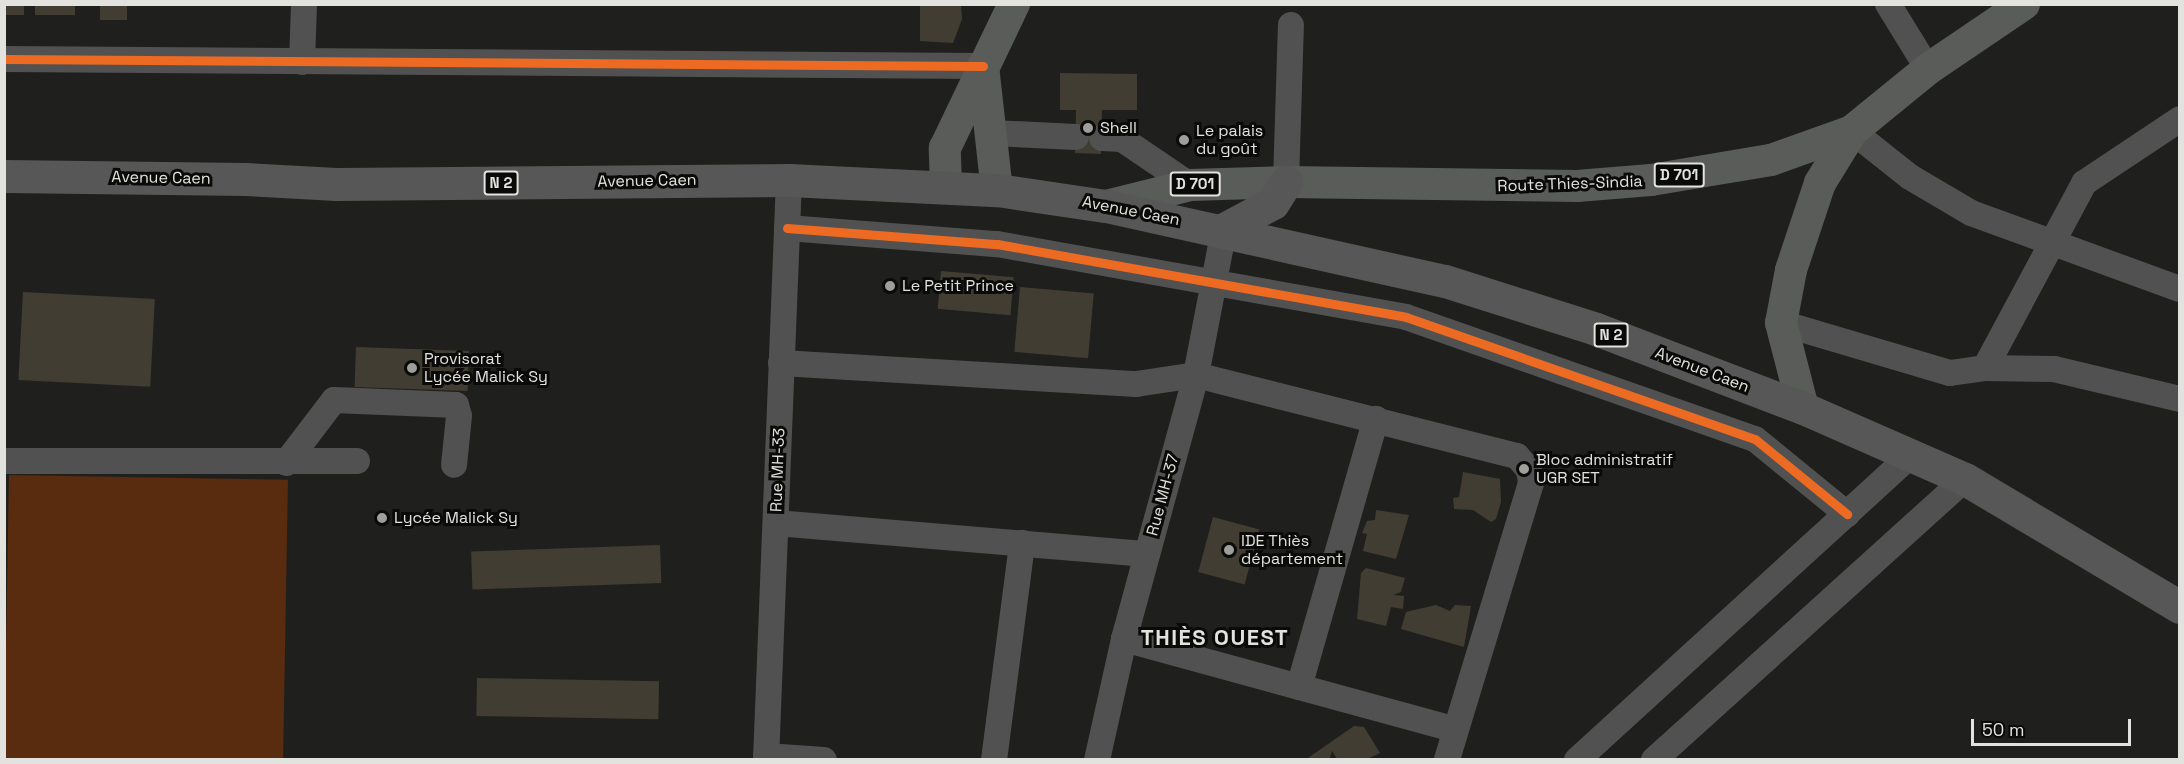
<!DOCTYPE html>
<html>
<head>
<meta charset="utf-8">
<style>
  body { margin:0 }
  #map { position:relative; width:2184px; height:764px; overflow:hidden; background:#1f201d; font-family:"Space Grotesk",sans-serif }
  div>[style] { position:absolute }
  .green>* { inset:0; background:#592b0f; transform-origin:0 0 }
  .building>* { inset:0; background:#423d33; transform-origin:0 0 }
  .minor>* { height:26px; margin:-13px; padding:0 13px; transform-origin:13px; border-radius:13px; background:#515151 }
  .major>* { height:32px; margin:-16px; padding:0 16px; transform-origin:16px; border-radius:16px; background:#5a5c59 }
  .highway>* { height:33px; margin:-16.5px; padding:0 16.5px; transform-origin:16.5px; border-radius:16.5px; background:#565756 }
  .cycleway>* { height:9px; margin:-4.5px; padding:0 4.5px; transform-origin:4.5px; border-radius:4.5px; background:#ed6a23 }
  .dots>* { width:16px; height:16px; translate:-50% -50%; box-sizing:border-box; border:3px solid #0a0a08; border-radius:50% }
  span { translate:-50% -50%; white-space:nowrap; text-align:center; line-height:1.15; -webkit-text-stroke:6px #0a0a08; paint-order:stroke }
  .shield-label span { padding:2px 4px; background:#0a0a08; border:2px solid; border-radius:4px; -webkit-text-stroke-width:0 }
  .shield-label { font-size:15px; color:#e2e2de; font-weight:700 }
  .poi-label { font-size:16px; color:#e2e2de }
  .left { translate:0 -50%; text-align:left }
  .street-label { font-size:16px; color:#e2e2de }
  .district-label { font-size:22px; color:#e2e2de; font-weight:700; letter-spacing:1.5px }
  .frame { position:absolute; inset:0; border:6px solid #e2e2de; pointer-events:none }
  .scale { position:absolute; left:1971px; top:719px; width:160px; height:27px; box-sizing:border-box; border:3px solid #e2e2de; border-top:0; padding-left:8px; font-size:18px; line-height:21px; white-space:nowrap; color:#e2e2de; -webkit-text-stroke:4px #0a0a08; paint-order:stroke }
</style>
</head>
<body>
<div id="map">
  <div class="green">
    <div style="left:9px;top:475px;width:279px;height:284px;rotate:1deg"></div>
  </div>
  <div class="building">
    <div style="left:4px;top:4px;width:20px;height:11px"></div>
    <div style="left:35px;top:4px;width:40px;height:11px"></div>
    <div style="left:100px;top:4px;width:27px;height:16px"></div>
    <div style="clip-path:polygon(920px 4px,961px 4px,962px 19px,953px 43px,920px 41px)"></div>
    <div style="clip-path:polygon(1060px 73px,1137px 74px,1137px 110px,1102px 110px,1101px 154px,1075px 153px,1076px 110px,1060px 110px)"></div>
    <div style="left:941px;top:271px;width:73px;height:38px;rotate:5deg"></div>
    <div style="left:1020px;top:287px;width:74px;height:65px;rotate:5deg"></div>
    <div style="left:23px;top:292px;width:132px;height:88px;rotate:3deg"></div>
    <div style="left:356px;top:347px;width:113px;height:40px;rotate:2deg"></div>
    <div style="clip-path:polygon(1463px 472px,1500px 479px,1501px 502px,1496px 519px,1491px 522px,1473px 510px,1454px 509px,1453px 498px,1459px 497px)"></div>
    <div style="clip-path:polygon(1376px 510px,1409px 515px,1396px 559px,1363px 551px,1367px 534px,1362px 533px,1367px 521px,1375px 520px)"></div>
    <div style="left:1213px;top:517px;width:48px;height:57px;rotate:15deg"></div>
    <div style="left:660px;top:545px;width:38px;height:189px;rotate:88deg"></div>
    <div style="clip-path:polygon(1366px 568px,1405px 578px,1401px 592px,1393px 595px,1404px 596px,1403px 609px,1391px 607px,1386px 626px,1357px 619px,1361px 573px)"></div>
    <div style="clip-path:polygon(1436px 605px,1450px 611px,1455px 605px,1471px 606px,1464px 647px,1401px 629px,1406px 612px)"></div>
    <div style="left:477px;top:678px;width:182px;height:38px;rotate:1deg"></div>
    <div style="clip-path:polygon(1354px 726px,1364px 727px,1380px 753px,1367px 759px,1338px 760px,1332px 751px,1329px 760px,1305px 760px)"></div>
  </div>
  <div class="minor">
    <div style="left:1888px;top:4px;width:76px;rotate:58.4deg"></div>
    <div style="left:4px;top:59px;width:979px;rotate:0.41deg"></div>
    <div style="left:302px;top:62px;width:58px;rotate:-88deg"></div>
    <div style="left:1852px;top:131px;width:74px;rotate:38.4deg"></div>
    <div style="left:1910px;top:177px;width:71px;rotate:30.5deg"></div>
    <div style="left:1971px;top:213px;width:222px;rotate:20deg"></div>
    <div style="left:992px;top:133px;width:84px;rotate:2.7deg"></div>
    <div style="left:1102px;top:138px;width:20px;rotate:3deg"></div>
    <div style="left:1122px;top:139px;width:82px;rotate:34.1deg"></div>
    <div style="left:1286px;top:182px;width:157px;rotate:-88.2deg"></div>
    <div style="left:787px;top:228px;width:211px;rotate:4.4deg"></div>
    <div style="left:997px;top:244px;width:415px;rotate:10.1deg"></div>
    <div style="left:1406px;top:317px;width:370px;rotate:19.3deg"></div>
    <div style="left:1755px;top:439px;width:119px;rotate:39.2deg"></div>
    <div style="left:1781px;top:323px;width:176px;rotate:16.5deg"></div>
    <div style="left:1950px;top:373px;width:35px;rotate:-8deg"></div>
    <div style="left:1985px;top:368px;width:69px;rotate:0.8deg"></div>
    <div style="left:2054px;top:369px;width:130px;rotate:13.4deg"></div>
    <div style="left:781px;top:363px;width:356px;rotate:3.4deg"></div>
    <div style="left:1136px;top:384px;width:61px;rotate:-8.5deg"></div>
    <div style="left:1196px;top:375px;width:331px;rotate:14.2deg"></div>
    <div style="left:1517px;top:456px;width:18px;rotate:49deg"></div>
    <div style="left:1529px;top:470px;width:13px;rotate:81deg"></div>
    <div style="left:1531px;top:483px;width:289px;rotate:106.9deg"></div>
    <div style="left:1985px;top:368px;width:210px;rotate:-61.8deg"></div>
    <div style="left:2084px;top:183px;width:115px;rotate:-33.7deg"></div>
    <div style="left:4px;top:461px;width:353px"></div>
    <div style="left:286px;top:463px;width:79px;rotate:-52.7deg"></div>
    <div style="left:334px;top:400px;width:122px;rotate:2.3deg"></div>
    <div style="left:456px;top:405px;width:11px;rotate:75deg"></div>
    <div style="left:459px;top:416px;width:49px;rotate:95.8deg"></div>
    <div style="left:776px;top:523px;width:372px;rotate:4.8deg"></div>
    <div style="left:1124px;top:639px;width:342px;rotate:15.3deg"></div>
    <div style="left:1299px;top:687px;width:279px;rotate:-74deg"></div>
    <div style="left:766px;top:756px;width:58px;rotate:3.9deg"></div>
    <div style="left:766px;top:760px;width:580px;rotate:-87.73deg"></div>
    <div style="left:994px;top:760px;width:219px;rotate:-82.6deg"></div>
    <div style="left:1097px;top:760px;width:124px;rotate:-77.4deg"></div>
    <div style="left:1124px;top:639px;width:274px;rotate:-74.7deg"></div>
    <div style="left:1196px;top:375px;width:149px;rotate:-79.1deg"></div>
    <div style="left:1577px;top:760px;width:452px;rotate:-42.4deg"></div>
    <div style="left:1654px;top:760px;width:419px;rotate:-42.1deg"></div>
  </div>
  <div class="major">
    <div style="left:983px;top:66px;width:125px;rotate:83.6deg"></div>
    <div style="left:946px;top:186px;width:38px;rotate:-92deg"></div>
    <div style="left:945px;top:148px;width:160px;rotate:-64.4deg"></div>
    <div style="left:1106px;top:206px;width:87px;rotate:-14deg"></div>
    <div style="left:1190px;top:185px;width:96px;rotate:-1.8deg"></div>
    <div style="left:1286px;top:182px;width:291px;rotate:0.8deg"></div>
    <div style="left:1577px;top:186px;width:74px;rotate:-4.6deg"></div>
    <div style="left:1651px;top:180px;width:122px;rotate:-9.5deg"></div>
    <div style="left:1771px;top:160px;width:86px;rotate:-19.7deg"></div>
    <div style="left:1852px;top:131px;width:98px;rotate:-39.2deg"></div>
    <div style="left:1928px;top:69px;width:116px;rotate:-34.1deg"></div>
    <div style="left:1803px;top:408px;width:88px;rotate:-104.5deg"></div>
    <div style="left:1781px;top:323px;width:54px;rotate:-79.3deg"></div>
    <div style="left:1791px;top:270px;width:92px;rotate:-71.6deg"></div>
    <div style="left:1820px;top:183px;width:61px;rotate:-58.4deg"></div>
  </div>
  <div class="highway">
    <div style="left:4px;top:176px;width:241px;rotate:0.7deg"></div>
    <div style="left:245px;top:179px;width:91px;rotate:3.1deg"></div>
    <div style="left:336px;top:184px;width:453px;rotate:-0.5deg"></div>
    <div style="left:789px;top:180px;width:208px;rotate:2.8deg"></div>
    <div style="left:997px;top:190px;width:110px;rotate:8.4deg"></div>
    <div style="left:1106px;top:206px;width:347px;rotate:12.5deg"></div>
    <div style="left:1445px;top:281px;width:158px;rotate:17.6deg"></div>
    <div style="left:1596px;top:329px;width:222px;rotate:20.9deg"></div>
    <div style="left:1803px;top:408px;width:177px;rotate:23.7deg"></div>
    <div style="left:1965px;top:479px;width:250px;rotate:30.8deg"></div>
    <div style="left:1224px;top:229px;width:55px;rotate:-28deg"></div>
    <div style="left:1273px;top:203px;width:25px;rotate:-58deg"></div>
  </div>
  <div class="cycleway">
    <div style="left:4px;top:59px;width:979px;rotate:0.41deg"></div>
    <div style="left:787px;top:228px;width:211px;rotate:4.4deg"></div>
    <div style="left:997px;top:244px;width:415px;rotate:10.1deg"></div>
    <div style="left:1406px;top:317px;width:370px;rotate:19.3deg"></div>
    <div style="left:1755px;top:439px;width:119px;rotate:39.2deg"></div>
  </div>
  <div class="dots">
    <div style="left:1088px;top:128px;background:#9e9e9a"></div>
    <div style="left:1184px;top:140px;background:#9e9e9a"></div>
    <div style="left:890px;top:286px;background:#9e9e9a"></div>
    <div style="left:412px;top:368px;background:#9e9e9a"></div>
    <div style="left:1524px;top:469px;background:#9e9e9a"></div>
    <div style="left:382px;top:518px;background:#9e9e9a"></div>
    <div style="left:1229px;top:550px;background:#9e9e9a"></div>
  </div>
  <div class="shield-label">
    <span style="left:1679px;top:175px">D 701</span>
    <span style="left:501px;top:183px">N 2</span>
    <span style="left:1195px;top:184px">D 701</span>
    <span style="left:1611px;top:335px">N 2</span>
  </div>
  <div class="poi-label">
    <span class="left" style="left:1100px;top:128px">Shell</span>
    <span class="left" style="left:1196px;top:140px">Le palais<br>du goût</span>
    <span class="left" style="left:902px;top:286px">Le Petit Prince</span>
    <span class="left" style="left:424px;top:368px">Provisorat<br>Lycée Malick Sy</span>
    <span class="left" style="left:1536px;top:469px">Bloc administratif<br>UGR SET</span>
    <span class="left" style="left:394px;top:518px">Lycée Malick Sy</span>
    <span class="left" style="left:1241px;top:550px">IDE Thiès<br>département</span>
  </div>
  <div class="street-label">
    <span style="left:161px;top:178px;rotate:1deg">Avenue Caen</span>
    <span style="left:647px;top:181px;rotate:-1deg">Avenue Caen</span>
    <span style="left:1570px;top:184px;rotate:-2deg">Route Thies-Sindia</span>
    <span style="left:1131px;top:211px;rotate:11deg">Avenue Caen</span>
    <span style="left:1702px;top:370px;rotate:21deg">Avenue Caen</span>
    <span style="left:778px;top:470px;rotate:-88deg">Rue MH-33</span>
    <span style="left:1163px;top:495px;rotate:-75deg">Rue MH-37</span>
  </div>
  <div class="district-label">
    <span style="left:1215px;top:638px">THIÈS OUEST</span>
  </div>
  <div class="frame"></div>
  <div class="scale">50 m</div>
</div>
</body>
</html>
